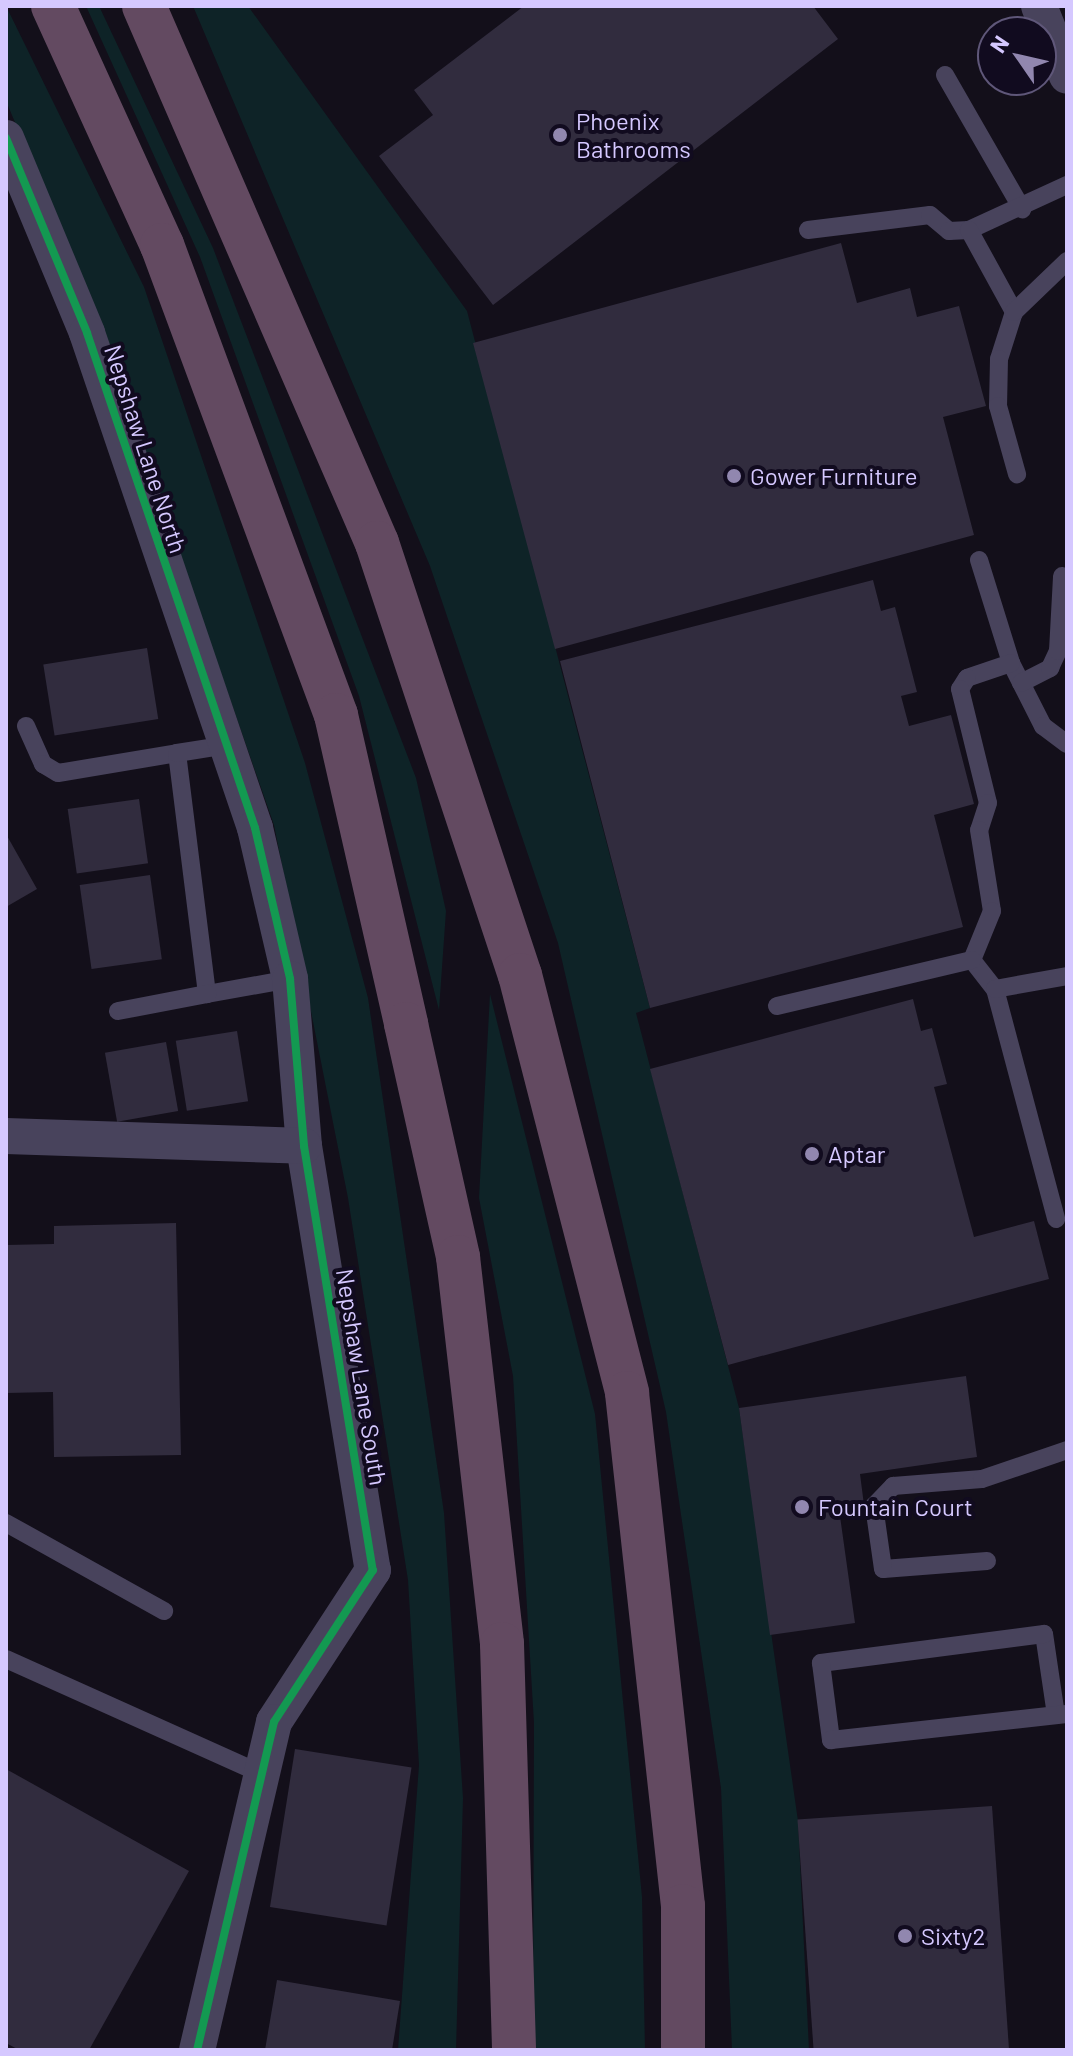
<!DOCTYPE html>
<html>
<head>
<meta charset="utf-8">
<style>
  body { margin:0 }
  #map { position:relative; width:1073px; height:2056px; overflow:hidden; background:#130f1a; font-family:Barlow,sans-serif }
  div>[style] { position:absolute }
  .green>* { inset:0; background:#0e2327 }
  .building>* { inset:0; background:#312c3e; transform-origin:0 0 }
  .lane>* { height:18px; margin:-9px; padding:0 9px; transform-origin:9px; border-radius:9px; background:#48435c }
  .street>* { height:36px; margin:-18px; padding:0 18px; transform-origin:18px; border-radius:18px; background:#48435c }
  .highway>* { height:44px; margin:-22px; padding:0 22px; transform-origin:22px; border-radius:22px; background:#634a61 }
  .cycleway>* { height:8px; margin:-4px; padding:0 4px; transform-origin:4px; border-radius:4px; background:#139951 }
  .dots>* { width:22px; height:22px; translate:-50% -50%; box-sizing:border-box; border:4px solid #110b1f; border-radius:50% }
  span { translate:-50% -50%; white-space:nowrap; text-align:center; line-height:1.15; -webkit-text-stroke:8px #110b1f; paint-order:stroke }
  .poi-label { font-size:24px; color:#d5c8ff }
  .left { translate:0 -50%; text-align:left }
  .street-label { font-size:24px; color:#d5c8ff }
  .frame { position:absolute; inset:0; border:8px solid #d5c8ff; pointer-events:none }
  .north { position:absolute; left:977px; top:16px; width:80px; height:80px; box-sizing:border-box; background:#110b1f; border:2px solid #5f5779; border-radius:50%; rotate:304deg; font-size:22px; font-weight:700; line-height:32px; text-align:center; color:#d5c8ff }
  .north::after { content:''; display:block; margin:auto; width:28px; height:36px; background:#9187af; clip-path:polygon(50% 0,100% 100%,50% 72%,0 100%) }
</style>
</head>
<body>
<div id="map">
  <div class="green">
    <div style="clip-path:polygon(6px 6px,144px 287px,305px 763px,368px 998px,444px 1513px,463px 1798px,456px 2050px,398px 2050px,419px 1765px,408px 1580px,348px 1198px,274px 825px,93px 307px,6px 101px)"></div>
    <div style="clip-path:polygon(86px 6px,99px 6px,213px 248px,416px 778px,446px 911px,439px 1010px,359px 696px,200px 257px)"></div>
    <div style="clip-path:polygon(193px 6px,248px 6px,467px 311px,650px 1008px,636px 1013px,739px 1408px,798px 1821px,809px 2050px,732px 2050px,721px 1788px,666px 1412px,558px 943px,430px 566px)"></div>
    <div style="clip-path:polygon(490px 994px,595px 1414px,642px 1897px,645px 2050px,533px 2050px,534px 1723px,513px 1376px,479px 1198px)"></div>
  </div>
  <div class="building">
    <div style="clip-path:polygon(524px 6px,813px 6px,838px 39px,493px 305px,379px 156px,433px 115px,414px 90px)"></div>
    <div style="clip-path:polygon(841px 243px,857px 303px,910px 288px,917px 317px,959px 306px,986px 406px,943px 417px,974px 535px,555px 649px,473px 343px)"></div>
    <div style="clip-path:polygon(873px 580px,881px 611px,895px 607px,917px 692px,901px 696px,909px 726px,951px 715px,974px 804px,934px 815px,963px 927px,650px 1008px,560px 661px)"></div>
    <div style="left:147px;top:648px;width:72px;height:105px;rotate:81deg"></div>
    <div style="left:139px;top:799px;width:65px;height:72px;rotate:82deg"></div>
    <div style="clip-path:polygon(6px 834px,37px 889px,6px 907px)"></div>
    <div style="left:150px;top:875px;width:85px;height:71px;rotate:82deg"></div>
    <div style="clip-path:polygon(913px 999px,921px 1031px,932px 1028px,947px 1084px,934px 1087px,974px 1237px,1034px 1221px,1049px 1279px,728px 1365px,650px 1069px)"></div>
    <div style="left:237px;top:1031px;width:71px;height:62px;rotate:81deg"></div>
    <div style="left:166px;top:1042px;width:70px;height:62px;rotate:80deg"></div>
    <div style="clip-path:polygon(176px 1223px,181px 1455px,54px 1457px,53px 1392px,6px 1393px,6px 1245px,54px 1244px,54px 1226px)"></div>
    <div style="clip-path:polygon(966px 1376px,977px 1457px,860px 1474px,864px 1505px,839px 1509px,855px 1623px,770px 1635px,739px 1408px)"></div>
    <div style="left:295px;top:1749px;width:118px;height:160px;rotate:9deg"></div>
    <div style="clip-path:polygon(6px 1769px,189px 1871px,89px 2050px,19px 2050px,6px 2043px)"></div>
    <div style="left:992px;top:1806px;width:245px;height:195px;rotate:86deg"></div>
    <div style="clip-path:polygon(277px 1980px,400px 2001px,392px 2050px,265px 2050px)"></div>
  </div>
  <div class="lane">
    <div style="left:945px;top:75px;width:155px;rotate:60.1deg"></div>
    <div style="left:808px;top:230px;width:123px;rotate:-7deg"></div>
    <div style="left:930px;top:215px;width:25px;rotate:40deg"></div>
    <div style="left:949px;top:231px;width:20px;rotate:-3deg"></div>
    <div style="left:969px;top:230px;width:108px;rotate:-24.7deg"></div>
    <div style="left:969px;top:230px;width:94px;rotate:61.2deg"></div>
    <div style="left:1014px;top:312px;width:49px;rotate:107.7deg"></div>
    <div style="left:999px;top:359px;width:47px;rotate:91.2deg"></div>
    <div style="left:998px;top:406px;width:71px;rotate:74.4deg"></div>
    <div style="left:1014px;top:312px;width:74px;rotate:-43.9deg"></div>
    <div style="left:979px;top:560px;width:108px;rotate:72.7deg"></div>
    <div style="left:1011px;top:663px;width:71px;rotate:63.1deg"></div>
    <div style="left:1043px;top:726px;width:30px;rotate:37deg"></div>
    <div style="left:1011px;top:663px;width:46px;rotate:161.2deg"></div>
    <div style="left:967px;top:678px;width:13px;rotate:122deg"></div>
    <div style="left:960px;top:689px;width:117px;rotate:76.2deg"></div>
    <div style="left:988px;top:803px;width:28px;rotate:108deg"></div>
    <div style="left:979px;top:830px;width:82px;rotate:80.9deg"></div>
    <div style="left:992px;top:911px;width:53px;rotate:112.2deg"></div>
    <div style="left:972px;top:960px;width:37px;rotate:52deg"></div>
    <div style="left:995px;top:989px;width:238px;rotate:75.1deg"></div>
    <div style="left:1021px;top:683px;width:33px;rotate:-27deg"></div>
    <div style="left:1050px;top:668px;width:19px;rotate:-65deg"></div>
    <div style="left:1058px;top:651px;width:75px;rotate:-86.9deg"></div>
    <div style="left:26px;top:726px;width:42px;rotate:65.9deg"></div>
    <div style="left:43px;top:764px;width:17px;rotate:31deg"></div>
    <div style="left:58px;top:773px;width:121px;rotate:-9.5deg"></div>
    <div style="left:177px;top:753px;width:243px;rotate:82.9deg"></div>
    <div style="left:207px;top:994px;width:84px;rotate:-10.2deg"></div>
    <div style="left:177px;top:753px;width:52px;rotate:-8.9deg"></div>
    <div style="left:995px;top:989px;width:73px;rotate:-10.2deg"></div>
    <div style="left:777px;top:1006px;width:200px;rotate:-13.3deg"></div>
    <div style="left:118px;top:1011px;width:91px;rotate:-10.8deg"></div>
    <div style="left:6px;top:1523px;width:181px;rotate:29.1deg"></div>
    <div style="left:987px;top:1561px;width:104px;rotate:175.6deg"></div>
    <div style="left:883px;top:1569px;width:64px;rotate:-98.1deg"></div>
    <div style="left:874px;top:1506px;width:28px;rotate:-46deg"></div>
    <div style="left:893px;top:1486px;width:89px;rotate:-4.5deg"></div>
    <div style="left:982px;top:1479px;width:90px;rotate:-18.8deg"></div>
    <div style="left:6px;top:1659px;width:281px;rotate:24.2deg"></div>
    <div style="left:1056px;top:1715px;width:82px;rotate:-98.4deg"></div>
    <div style="left:1044px;top:1634px;width:225px;rotate:172.6deg"></div>
    <div style="left:821px;top:1663px;width:78px;rotate:82.6deg"></div>
    <div style="left:831px;top:1740px;width:237px;rotate:-6.3deg"></div>
  </div>
  <div class="street">
    <div style="left:1039px;top:6px;width:75px;rotate:68.2deg"></div>
    <div style="left:6px;top:138px;width:211px;rotate:67.4deg"></div>
    <div style="left:87px;top:333px;width:523px;rotate:71.25deg"></div>
    <div style="left:255px;top:828px;width:155px;rotate:76.9deg"></div>
    <div style="left:290px;top:979px;width:168px;rotate:85.2deg"></div>
    <div style="left:304px;top:1146px;width:430px;rotate:80.8deg"></div>
    <div style="left:373px;top:1570px;width:181px;rotate:123.1deg"></div>
    <div style="left:274px;top:1722px;width:337px;rotate:103.2deg"></div>
    <div style="left:6px;top:1136px;width:298px;rotate:1.9deg"></div>
  </div>
  <div class="highway">
    <div style="left:53px;top:6px;width:263px;rotate:65.5deg"></div>
    <div style="left:162px;top:245px;width:501px;rotate:69.68deg"></div>
    <div style="left:336px;top:715px;width:317px;rotate:77.2deg"></div>
    <div style="left:406px;top:1024px;width:239px;rotate:77.4deg"></div>
    <div style="left:458px;top:1257px;width:389px;rotate:83.5deg"></div>
    <div style="left:502px;top:1644px;width:406px;rotate:88.3deg"></div>
    <div style="left:144px;top:6px;width:585px;rotate:66.54deg"></div>
    <div style="left:377px;top:543px;width:455px;rotate:71.7deg"></div>
    <div style="left:520px;top:975px;width:431px;rotate:75.6deg"></div>
    <div style="left:627px;top:1393px;width:516px;rotate:83.77deg"></div>
    <div style="left:683px;top:1906px;width:144px;rotate:90deg"></div>
  </div>
  <div class="cycleway">
    <div style="left:6px;top:138px;width:211px;rotate:67.4deg"></div>
    <div style="left:87px;top:333px;width:523px;rotate:71.25deg"></div>
    <div style="left:255px;top:828px;width:155px;rotate:76.9deg"></div>
    <div style="left:290px;top:979px;width:168px;rotate:85.2deg"></div>
    <div style="left:304px;top:1146px;width:430px;rotate:80.8deg"></div>
    <div style="left:373px;top:1570px;width:181px;rotate:123.1deg"></div>
    <div style="left:274px;top:1722px;width:337px;rotate:103.2deg"></div>
  </div>
  <div class="dots">
    <div style="left:560px;top:135px;background:#9187af"></div>
    <div style="left:734px;top:476px;background:#9187af"></div>
    <div style="left:812px;top:1154px;background:#9187af"></div>
    <div style="left:802px;top:1507px;background:#9187af"></div>
    <div style="left:905px;top:1936px;background:#9187af"></div>
  </div>
  <div class="poi-label">
    <span class="left" style="left:576px;top:135px">Phoenix<br>Bathrooms</span>
    <span class="left" style="left:750px;top:476px">Gower Furniture</span>
    <span class="left" style="left:828px;top:1154px">Aptar</span>
    <span class="left" style="left:818px;top:1507px">Fountain Court</span>
    <span class="left" style="left:921px;top:1936px">Sixty2</span>
  </div>
  <div class="street-label">
    <span style="left:146px;top:449px;rotate:72deg">Nepshaw Lane North</span>
    <span style="left:362px;top:1377px;rotate:81deg">Nepshaw Lane South</span>
  </div>
  <div class="frame"></div>
  <div class="north">N</div>
</div>
</body>
</html>
